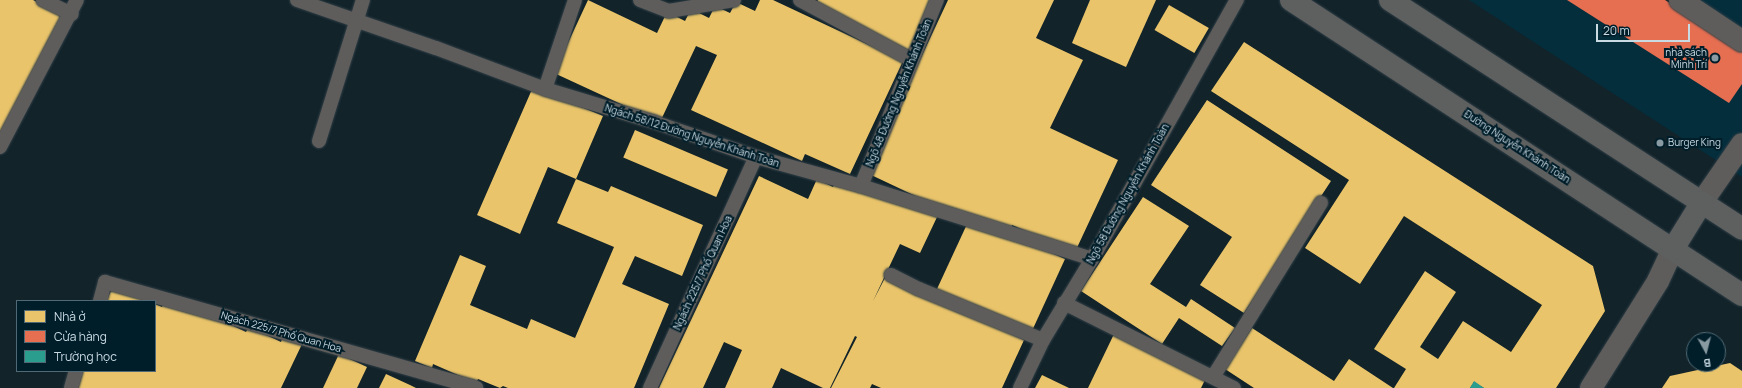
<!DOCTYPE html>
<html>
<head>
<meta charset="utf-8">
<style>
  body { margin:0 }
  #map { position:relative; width:1742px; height:388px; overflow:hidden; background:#12232a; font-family:Manrope,sans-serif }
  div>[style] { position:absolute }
  .built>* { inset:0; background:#052e3d }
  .homes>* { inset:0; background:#e9c46a; transform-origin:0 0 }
  .shops>* { inset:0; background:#e76f51 }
  .schools>* { inset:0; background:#2a9d8f }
  .roads { filter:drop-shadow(0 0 1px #313f46) drop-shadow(0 0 1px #313f46) }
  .service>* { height:14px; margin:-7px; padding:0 7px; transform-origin:7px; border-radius:7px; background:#5e5d5b }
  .minor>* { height:22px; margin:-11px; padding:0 11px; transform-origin:11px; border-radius:11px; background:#5e5d5b }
  .secondary>* { height:22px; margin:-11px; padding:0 11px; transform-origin:11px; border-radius:11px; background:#5e5f5f }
  .dots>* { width:11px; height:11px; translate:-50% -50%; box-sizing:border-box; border:2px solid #001e2a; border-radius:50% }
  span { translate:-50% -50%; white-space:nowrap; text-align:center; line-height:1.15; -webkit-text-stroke:4px #001e2a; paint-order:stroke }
  .poi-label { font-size:10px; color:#c9dae2 }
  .right { translate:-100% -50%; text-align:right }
  .left { translate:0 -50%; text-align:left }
  .street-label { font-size:10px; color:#c9dae2 }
  .legend { position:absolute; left:16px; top:300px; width:140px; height:72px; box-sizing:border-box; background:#001e2a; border:1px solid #506974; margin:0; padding:5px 7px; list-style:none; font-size:12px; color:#c9dae2 }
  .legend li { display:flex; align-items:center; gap:8px; height:20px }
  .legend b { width:20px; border:1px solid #506974 }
  .north { position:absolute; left:1686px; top:332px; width:40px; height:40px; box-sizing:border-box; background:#001e2a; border:1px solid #506974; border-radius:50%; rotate:173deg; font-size:11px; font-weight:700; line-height:16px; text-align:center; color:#c9dae2 }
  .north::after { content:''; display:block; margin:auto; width:14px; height:18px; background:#899aa2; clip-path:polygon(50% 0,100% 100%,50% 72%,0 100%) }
  .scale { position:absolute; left:1596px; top:24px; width:94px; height:18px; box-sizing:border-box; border:2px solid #c9dae2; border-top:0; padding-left:5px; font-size:12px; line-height:14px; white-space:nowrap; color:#c9dae2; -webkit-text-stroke:3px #001e2a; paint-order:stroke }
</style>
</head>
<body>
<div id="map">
  <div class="built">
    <div style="clip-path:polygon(1469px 0,1656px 0,1742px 56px,1742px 177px)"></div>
    <div style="clip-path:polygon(1683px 0,1742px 0,1742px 38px)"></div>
  </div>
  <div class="homes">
    <div style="clip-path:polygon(0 0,33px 0,66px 16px,0 140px)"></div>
    <div style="clip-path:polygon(588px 0,657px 33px,667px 12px,685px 21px,691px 9px,709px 18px,715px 6px,730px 13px,736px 2px,755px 11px,760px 0,773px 0,903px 61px,850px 174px,805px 154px,802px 161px,691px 110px,717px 55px,696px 46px,660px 122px,554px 73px)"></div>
    <div style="clip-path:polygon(818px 0,932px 0,909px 51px,815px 5px)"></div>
    <div style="clip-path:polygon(948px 0,1054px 0,1036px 38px,1083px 60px,1050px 128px,1118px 160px,1075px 252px,1012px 225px,1009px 231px,962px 218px,867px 173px)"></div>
    <div style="clip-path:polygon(1090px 0,1156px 0,1126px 67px,1072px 43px)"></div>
    <div style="left:1169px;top:5px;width:46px;height:29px;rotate:30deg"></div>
    <div style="clip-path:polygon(1244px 42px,1593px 266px,1605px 311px,1556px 388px,1484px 388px,1474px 382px,1470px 388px,1394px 388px,1406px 369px,1374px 349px,1425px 271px,1456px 292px,1420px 347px,1438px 359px,1463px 321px,1511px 352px,1542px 305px,1404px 216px,1360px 284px,1305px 248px,1349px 180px,1211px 91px)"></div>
    <div style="clip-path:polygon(533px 87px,603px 116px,576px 179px,548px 167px,520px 234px,477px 215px)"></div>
    <div style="clip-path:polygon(1207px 100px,1331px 181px,1244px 313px,1200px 285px,1232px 237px,1151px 185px)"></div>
    <div style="left:635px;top:130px;width:101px;height:30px;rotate:23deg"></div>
    <div style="clip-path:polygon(759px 176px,808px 199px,817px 179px,833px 187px,836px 181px,938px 215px,920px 253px,900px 244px,873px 301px,886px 276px,1024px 340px,1002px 388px,881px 388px,872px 384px,870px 388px,831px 388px,857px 337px,855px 336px,830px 388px,823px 388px,781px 368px,772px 388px,725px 388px,742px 350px,724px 342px,703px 388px,659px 388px)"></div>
    <div style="clip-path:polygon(576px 179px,608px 192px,611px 186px,703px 225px,682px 276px,635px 256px,622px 284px,669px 304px,634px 388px,508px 388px,503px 386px,500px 388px,478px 379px,476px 383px,433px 364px,432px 368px,415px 361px,460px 255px,486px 266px,470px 305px,527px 329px,531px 319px,575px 338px,614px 247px,557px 223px)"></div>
    <div style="clip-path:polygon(1143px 197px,1189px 226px,1150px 284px,1186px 307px,1191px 299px,1235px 328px,1222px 346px,1179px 318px,1162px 344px,1081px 291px)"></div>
    <div style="clip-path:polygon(968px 222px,1018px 238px,1065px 259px,1031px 333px,937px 289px)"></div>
    <div style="clip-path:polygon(114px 285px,149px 301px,106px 301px)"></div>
    <div style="clip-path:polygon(165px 300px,212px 316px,246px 332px,249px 327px,281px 342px,284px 334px,303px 342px,281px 388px,71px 388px,80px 371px,155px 371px,155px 304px,162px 307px)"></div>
    <div style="clip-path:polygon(1252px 328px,1334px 381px,1349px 359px,1393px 388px,1254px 388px,1225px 369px)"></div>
    <div style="clip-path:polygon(1115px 332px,1207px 376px,1201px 388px,1088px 388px)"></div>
    <div style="clip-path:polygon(339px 354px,367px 367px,357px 388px,323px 388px)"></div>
    <div style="clip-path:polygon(1730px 363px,1742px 371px,1742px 388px,1662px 388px,1670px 376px)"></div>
    <div style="clip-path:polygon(386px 374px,410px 385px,416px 388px,379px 388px)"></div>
    <div style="clip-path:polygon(1042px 375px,1069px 388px,1035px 388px)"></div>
  </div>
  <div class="shops">
    <div style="clip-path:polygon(1567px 0,1665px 0,1742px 50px,1742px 84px,1729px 103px)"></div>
  </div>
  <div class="schools">
    <div style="clip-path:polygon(1474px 381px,1484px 388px,1470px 388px)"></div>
  </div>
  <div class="roads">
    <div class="service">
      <div style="left:43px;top:0;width:32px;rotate:26deg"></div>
      <div style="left:297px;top:0;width:147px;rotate:19.1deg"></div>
      <div style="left:436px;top:48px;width:116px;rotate:20.6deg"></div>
      <div style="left:545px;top:89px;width:114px;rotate:16.8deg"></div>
      <div style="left:654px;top:122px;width:108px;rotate:18.9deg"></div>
      <div style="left:756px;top:157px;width:109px;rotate:15.4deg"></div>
      <div style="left:861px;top:186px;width:242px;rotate:17.5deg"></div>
      <div style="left:640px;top:0;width:31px;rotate:21deg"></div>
      <div style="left:669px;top:11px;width:66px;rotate:-9.6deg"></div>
      <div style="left:800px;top:0;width:127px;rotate:28.2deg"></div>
      <div style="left:545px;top:89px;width:94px;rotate:-71.4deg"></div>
      <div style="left:319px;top:141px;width:148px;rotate:-72.7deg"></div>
      <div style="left:0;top:147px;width:166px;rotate:-62.4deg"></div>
      <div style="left:861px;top:186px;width:201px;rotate:-67.8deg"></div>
      <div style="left:891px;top:275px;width:31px;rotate:27deg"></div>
      <div style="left:919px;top:289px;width:134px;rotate:22.4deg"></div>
      <div style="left:100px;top:301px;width:20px;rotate:-75deg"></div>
      <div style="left:105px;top:282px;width:386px;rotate:15.9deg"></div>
      <div style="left:1064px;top:303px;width:190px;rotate:26.6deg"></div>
      <div style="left:1213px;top:377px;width:205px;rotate:-58.2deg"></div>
      <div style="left:71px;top:388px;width:18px;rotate:-74deg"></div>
      <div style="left:650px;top:388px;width:254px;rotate:-65.4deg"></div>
      <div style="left:1020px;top:388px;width:53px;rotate:-64.4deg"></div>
      <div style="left:1043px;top:340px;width:95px;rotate:-58.8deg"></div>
      <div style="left:1092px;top:259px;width:297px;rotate:-60.8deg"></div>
    </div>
    <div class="minor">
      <div style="left:1680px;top:0;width:74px;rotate:33.5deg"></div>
      <div style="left:1702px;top:202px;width:70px;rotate:-55.4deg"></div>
      <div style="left:1591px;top:388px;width:126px;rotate:-57.9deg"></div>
      <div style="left:1658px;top:281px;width:35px;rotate:-65deg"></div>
    </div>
    <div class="secondary">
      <div style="left:1291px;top:0;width:539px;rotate:33.19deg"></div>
      <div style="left:1390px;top:0;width:420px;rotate:33deg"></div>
      <div style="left:1673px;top:249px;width:55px;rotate:-58.3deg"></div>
    </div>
  </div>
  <div class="dots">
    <div style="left:1715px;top:58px;background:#899aa2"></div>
    <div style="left:1660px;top:143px;background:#899aa2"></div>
  </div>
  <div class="poi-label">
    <span class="right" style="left:1707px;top:58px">nhà sách<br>Minh Trí</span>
    <span class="left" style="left:1668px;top:143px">Burger King</span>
  </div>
  <div class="street-label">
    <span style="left:899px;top:93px;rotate:-68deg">Ngõ 48 Đường Nguyễn Khánh Toàn</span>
    <span style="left:692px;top:136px;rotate:18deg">Ngách 58/12 Đường Nguyễn Khánh Toàn</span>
    <span style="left:1517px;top:147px;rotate:33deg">Đường Nguyễn Khánh Toàn</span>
    <span style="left:1128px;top:194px;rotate:-61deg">Ngõ 58 Đường Nguyễn Khánh Toàn</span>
    <span style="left:703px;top:273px;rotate:-65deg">Ngách 225/7 Phố Quan Hoa</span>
    <span style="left:281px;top:332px;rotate:16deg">Ngách 225/7 Phố Quan Hoa</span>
  </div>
  <ul class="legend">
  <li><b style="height:11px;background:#e9c46a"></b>Nhà ở</li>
  <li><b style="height:11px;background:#e76f51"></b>Cửa hàng</li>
  <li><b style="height:11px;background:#2a9d8f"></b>Trường học</li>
  </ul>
  <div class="north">B</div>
  <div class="scale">20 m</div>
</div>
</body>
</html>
